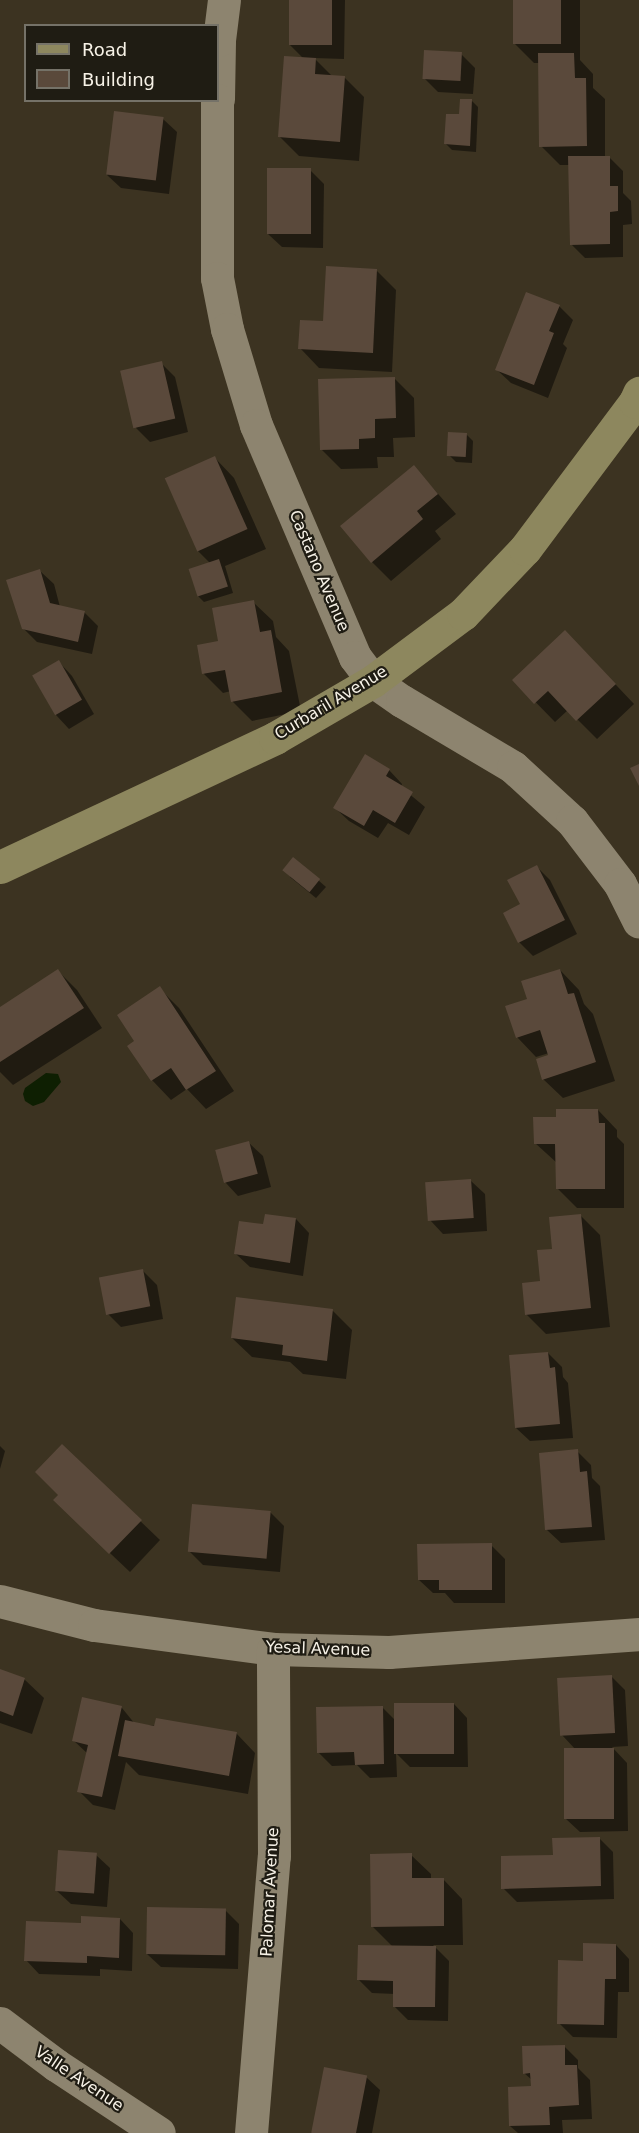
<!DOCTYPE html>
<html>
<head>
<meta charset="utf-8">
<style>
  body { margin:0 }
  #map { position:relative; width:639px; height:2133px; overflow:hidden; background:#3c3321; font-family:"DejaVu Sans",sans-serif }
  div>[style] { position:absolute }
  .water>* { inset:0; background:#0e1f02 }
  .shadow>* { inset:0; background:#0007 }
  .building>* { inset:0; background:#5a493b; transform-origin:0 0 }
  .street>* { height:33px; margin:-16.5px; padding:0 16.5px; transform-origin:16.5px; border-radius:16.5px; background:#8d846f }
  .secondary>* { height:33px; margin:-16.5px; padding:0 16.5px; transform-origin:16.5px; border-radius:16.5px; background:#8d875e }
  span { translate:-50% -50%; white-space:nowrap; text-align:center; line-height:1.15; -webkit-text-stroke:4.5px #1f1c13; paint-order:stroke }
  .street-label { font-size:16px; color:#f7f2e7 }
  .legend { position:absolute; left:24px; top:24px; width:195px; height:78px; box-sizing:border-box; background:#1f1c13; border:2px solid #757268; margin:0; padding:8px 10px; list-style:none; font-size:18px; color:#f7f2e7 }
  .legend li { display:flex; align-items:center; gap:12px; height:30px }
  .legend b { width:30px; border:2px solid #757268 }
</style>
</head>
<body>
<div id="map">
  <div class="water">
    <div style="clip-path:polygon(46px 1073px,58px 1074px,61px 1082px,44px 1102px,33px 1106px,25px 1101px,23px 1094px,25px 1088px)"></div>
  </div>
  <div class="shadow">
    <div style="clip-path:polygon(290px 0,345px 0,344px 59px,314px 58px,333px 77px,345px 78px,364px 97px,359px 161px,299px 156px,279px 136px,304px 59px,289px 44px)"></div>
    <div style="clip-path:polygon(515px 0,580px 0,580px 60px,593px 74px,593px 88px,605px 99px,605px 157px,609px 157px,623px 171px,623px 193px,631px 201px,632px 224px,623px 225px,623px 257px,585px 258px,572px 245px,570px 165px,560px 165px,541px 146px,539px 63px,534px 63px,515px 44px)"></div>
    <div style="clip-path:polygon(461px 54px,475px 68px,473px 94px,438px 92px,424px 78px)"></div>
    <div style="clip-path:polygon(472px 101px,478px 107px,476px 152px,452px 150px,446px 144px)"></div>
    <div style="clip-path:polygon(163px 119px,177px 132px,169px 194px,121px 188px,107px 175px)"></div>
    <div style="clip-path:polygon(310px 170px,324px 184px,323px 248px,282px 247px,268px 234px)"></div>
    <div style="clip-path:polygon(377px 271px,396px 290px,392px 372px,319px 368px,300px 348px)"></div>
    <div style="clip-path:polygon(559px 306px,573px 320px,563px 344px,567px 348px,548px 398px,511px 383px,497px 370px)"></div>
    <div style="clip-path:polygon(161px 363px,175px 377px,188px 432px,150px 442px,136px 428px)"></div>
    <div style="clip-path:polygon(395px 379px,414px 398px,415px 437px,393px 438px,394px 457px,377px 457px,378px 468px,341px 469px,322px 450px)"></div>
    <div style="clip-path:polygon(466px 434px,473px 441px,472px 463px,456px 462px,449px 455px)"></div>
    <div style="clip-path:polygon(215px 458px,234px 478px,266px 549px,225px 566px,233px 593px,204px 602px,197px 595px,210px 563px,198px 551px)"></div>
    <div style="clip-path:polygon(414px 467px,456px 514px,435px 531px,441px 539px,391px 581px,372px 562px)"></div>
    <div style="clip-path:polygon(40px 571px,54px 584px,60px 607px,84px 612px,98px 626px,92px 654px,37px 642px,23px 628px)"></div>
    <div style="clip-path:polygon(253px 602px,273px 621px,276px 637px,289px 651px,301px 711px,252px 721px,233px 702px,231px 691px,223px 693px,204px 674px,220px 642px)"></div>
    <div style="clip-path:polygon(584px 651px,634px 704px,597px 739px,568px 710px,555px 722px,514px 680px)"></div>
    <div style="clip-path:polygon(59px 662px,72px 676px,94px 714px,69px 729px,56px 715px,34px 676px)"></div>
    <div style="clip-path:polygon(389px 770px,402px 784px,401px 787px,425px 807px,409px 835px,388px 823px,378px 838px,349px 821px,335px 808px)"></div>
    <div style="clip-path:polygon(294px 859px,326px 887px,316px 898px,290px 877px)"></div>
    <div style="clip-path:polygon(537px 867px,550px 880px,577px 934px,533px 956px,519px 942px,522px 905px)"></div>
    <div style="clip-path:polygon(560px 970px,579px 990px,584px 1004px,593px 1014px,615px 1081px,563px 1098px,543px 1079px,549px 1053px,536px 1057px,517px 1037px)"></div>
    <div style="clip-path:polygon(58px 971px,77px 990px,102px 1028px,13px 1085px,0 1072px,0 1008px)"></div>
    <div style="clip-path:polygon(159px 988px,179px 1008px,234px 1091px,206px 1109px,187px 1089px,171px 1100px,152px 1080px,136px 1041px)"></div>
    <div style="clip-path:polygon(598px 1110px,617px 1130px,617px 1137px,624px 1144px,624px 1208px,577px 1208px,557px 1188px,557px 1163px,535px 1143px,558px 1118px)"></div>
    <div style="clip-path:polygon(249px 1143px,263px 1156px,271px 1187px,238px 1196px,225px 1182px)"></div>
    <div style="clip-path:polygon(471px 1181px,485px 1194px,487px 1231px,443px 1234px,430px 1220px)"></div>
    <div style="clip-path:polygon(580px 1215px,600px 1235px,610px 1327px,546px 1334px,526px 1314px,554px 1250px)"></div>
    <div style="clip-path:polygon(296px 1219px,309px 1233px,303px 1276px,250px 1267px,236px 1254px)"></div>
    <div style="clip-path:polygon(143px 1271px,157px 1285px,163px 1319px,121px 1327px,107px 1313px)"></div>
    <div style="clip-path:polygon(333px 1311px,352px 1330px,346px 1379px,303px 1374px,290px 1362px,252px 1357px,232px 1338px)"></div>
    <div style="clip-path:polygon(548px 1353px,562px 1367px,563px 1377px,568px 1383px,573px 1438px,530px 1441px,516px 1428px)"></div>
    <div style="clip-path:polygon(0 1446px,5px 1451px,0 1469px)"></div>
    <div style="clip-path:polygon(62px 1446px,160px 1540px,130px 1572px,74px 1519px,60px 1495px)"></div>
    <div style="clip-path:polygon(577px 1451px,591px 1465px,592px 1478px,600px 1486px,605px 1540px,561px 1543px,547px 1530px)"></div>
    <div style="clip-path:polygon(270px 1512px,284px 1526px,280px 1572px,203px 1565px,189px 1551px)"></div>
    <div style="clip-path:polygon(491px 1545px,505px 1559px,505px 1603px,454px 1603px,445px 1593px,433px 1593px,419px 1580px)"></div>
    <div style="clip-path:polygon(0 1671px,24px 1679px,44px 1698px,32px 1734px,0 1723px)"></div>
    <div style="clip-path:polygon(612px 1677px,625px 1690px,628px 1746px,612px 1747px,627px 1763px,628px 1831px,580px 1832px,566px 1819px,576px 1750px,562px 1735px)"></div>
    <div style="clip-path:polygon(83px 1699px,122px 1708px,135px 1724px,236px 1733px,255px 1753px,248px 1794px,139px 1775px,126px 1762px,115px 1810px,93px 1805px,79px 1791px,88px 1754px,73px 1740px)"></div>
    <div style="clip-path:polygon(454px 1704px,467px 1718px,468px 1767px,410px 1767px,396px 1753px,397px 1777px,370px 1778px,357px 1765px,332px 1766px,318px 1752px,382px 1707px,396px 1721px)"></div>
    <div style="clip-path:polygon(599px 1838px,613px 1852px,614px 1899px,517px 1902px,503px 1888px,554px 1856px)"></div>
    <div style="clip-path:polygon(96px 1855px,110px 1868px,107px 1907px,71px 1904px,57px 1891px)"></div>
    <div style="clip-path:polygon(411px 1855px,431px 1874px,431px 1879px,443px 1879px,462px 1899px,463px 1945px,433px 1945px,449px 1961px,448px 2021px,408px 2020px,394px 2006px,395px 1994px,372px 1993px,359px 1980px,393px 1947px,372px 1926px)"></div>
    <div style="clip-path:polygon(225px 1910px,239px 1924px,238px 1969px,161px 1967px,147px 1954px)"></div>
    <div style="clip-path:polygon(120px 1919px,133px 1933px,132px 1971px,100px 1969px,100px 1976px,39px 1974px,26px 1960px)"></div>
    <div style="clip-path:polygon(616px 1945px,629px 1959px,629px 1992px,618px 1992px,617px 2038px,573px 2037px,559px 2023px,584px 1962px)"></div>
    <div style="clip-path:polygon(564px 2046px,578px 2060px,578px 2068px,590px 2080px,592px 2119px,562px 2120px,563px 2133px,518px 2133px,510px 2126px,532px 2088px,532px 2080px,524px 2073px)"></div>
    <div style="clip-path:polygon(366px 2077px,380px 2090px,372px 2133px,314px 2133px)"></div>
  </div>
  <div class="building">
    <div style="left:289px;top:0;width:43px;height:45px"></div>
    <div style="left:513px;top:0;width:48px;height:44px"></div>
    <div style="left:424px;top:50px;width:38px;height:29px;rotate:3deg"></div>
    <div style="clip-path:polygon(538px 53px,574px 53px,575px 78px,586px 78px,587px 146px,539px 147px)"></div>
    <div style="clip-path:polygon(284px 56px,316px 58px,315px 74px,345px 76px,340px 142px,278px 137px)"></div>
    <div style="clip-path:polygon(460px 99px,472px 99px,470px 146px,444px 144px,446px 114px,459px 114px)"></div>
    <div style="left:114px;top:111px;width:50px;height:64px;rotate:7deg"></div>
    <div style="clip-path:polygon(568px 156px,610px 156px,610px 186px,618px 186px,618px 211px,610px 212px,610px 244px,570px 245px)"></div>
    <div style="left:267px;top:168px;width:44px;height:66px"></div>
    <div style="clip-path:polygon(326px 266px,377px 269px,373px 353px,298px 349px,300px 320px,323px 321px)"></div>
    <div style="clip-path:polygon(526px 292px,560px 305px,549px 331px,554px 333px,534px 385px,495px 370px)"></div>
    <div style="left:162px;top:361px;width:59px;height:43px;rotate:77deg"></div>
    <div style="clip-path:polygon(395px 377px,396px 418px,375px 419px,375px 438px,359px 439px,359px 449px,320px 450px,318px 379px)"></div>
    <div style="left:448px;top:432px;width:19px;height:24px;rotate:3deg"></div>
    <div style="left:215px;top:456px;width:80px;height:55px;rotate:66deg"></div>
    <div style="clip-path:polygon(414px 465px,438px 494px,417px 511px,423px 519px,371px 563px,340px 526px)"></div>
    <div style="left:219px;top:559px;width:29px;height:32px;rotate:72deg"></div>
    <div style="clip-path:polygon(40px 569px,50px 603px,85px 611px,78px 642px,22px 629px,6px 580px)"></div>
    <div style="clip-path:polygon(254px 600px,260px 632px,271px 630px,282px 692px,231px 702px,225px 670px,202px 674px,197px 645px,218px 641px,212px 608px)"></div>
    <div style="clip-path:polygon(565px 630px,616px 684px,576px 721px,548px 691px,534px 704px,512px 680px)"></div>
    <div style="left:59px;top:660px;width:46px;height:31px;rotate:60deg"></div>
    <div style="clip-path:polygon(365px 754px,390px 769px,386px 776px,413px 792px,395px 823px,373px 810px,364px 826px,333px 808px)"></div>
    <div style="clip-path:polygon(639px 764px,639px 786px,630px 768px)"></div>
    <div style="left:293px;top:857px;width:35px;height:17px;rotate:39deg"></div>
    <div style="clip-path:polygon(537px 865px,565px 920px,518px 943px,503px 913px,520px 904px,507px 880px)"></div>
    <div style="clip-path:polygon(58px 969px,84px 1008px,0 1062px,0 1007px)"></div>
    <div style="clip-path:polygon(560px 969px,568px 994px,574px 993px,596px 1062px,542px 1080px,536px 1059px,548px 1055px,540px 1030px,516px 1038px,505px 1006px,527px 999px,521px 981px)"></div>
    <div style="clip-path:polygon(160px 986px,216px 1071px,186px 1090px,171px 1068px,151px 1081px,127px 1046px,134px 1041px,117px 1015px)"></div>
    <div style="clip-path:polygon(556px 1109px,598px 1109px,599px 1123px,605px 1123px,605px 1189px,556px 1189px,555px 1144px,534px 1144px,533px 1117px,556px 1117px)"></div>
    <div style="left:249px;top:1141px;width:34px;height:35px;rotate:75deg"></div>
    <div style="left:471px;top:1179px;width:39px;height:46px;rotate:86deg"></div>
    <div style="clip-path:polygon(265px 1214px,296px 1218px,290px 1263px,234px 1254px,239px 1221px,263px 1224px)"></div>
    <div style="clip-path:polygon(581px 1214px,591px 1308px,525px 1315px,522px 1283px,540px 1281px,537px 1250px,552px 1249px,549px 1217px)"></div>
    <div style="left:143px;top:1269px;width:38px;height:45px;rotate:79deg"></div>
    <div style="clip-path:polygon(236px 1297px,333px 1309px,327px 1361px,282px 1355px,283px 1345px,231px 1338px)"></div>
    <div style="clip-path:polygon(548px 1352px,550px 1368px,555px 1367px,560px 1424px,515px 1428px,509px 1355px)"></div>
    <div style="clip-path:polygon(62px 1444px,142px 1520px,109px 1554px,53px 1500px,58px 1495px,35px 1472px)"></div>
    <div style="clip-path:polygon(578px 1449px,580px 1472px,587px 1471px,592px 1527px,545px 1530px,539px 1453px)"></div>
    <div style="left:192px;top:1504px;width:79px;height:48px;rotate:5deg"></div>
    <div style="clip-path:polygon(492px 1543px,492px 1590px,439px 1590px,439px 1580px,418px 1580px,417px 1544px)"></div>
    <div style="clip-path:polygon(0 1669px,25px 1678px,13px 1716px,0 1711px)"></div>
    <div style="left:612px;top:1675px;width:58px;height:55px;rotate:87deg"></div>
    <div style="clip-path:polygon(82px 1697px,122px 1706px,102px 1797px,77px 1792px,88px 1745px,72px 1741px)"></div>
    <div style="left:394px;top:1703px;width:60px;height:51px"></div>
    <div style="clip-path:polygon(383px 1706px,384px 1764px,355px 1765px,354px 1752px,317px 1753px,316px 1707px)"></div>
    <div style="clip-path:polygon(156px 1718px,237px 1732px,229px 1776px,118px 1756px,125px 1720px,154px 1726px)"></div>
    <div style="left:564px;top:1748px;width:50px;height:71px"></div>
    <div style="clip-path:polygon(600px 1837px,601px 1886px,501px 1889px,501px 1856px,553px 1855px,552px 1838px)"></div>
    <div style="left:58px;top:1850px;width:39px;height:41px;rotate:4deg"></div>
    <div style="clip-path:polygon(412px 1853px,412px 1878px,444px 1878px,444px 1926px,371px 1927px,370px 1854px)"></div>
    <div style="left:147px;top:1907px;width:79px;height:47px;rotate:1deg"></div>
    <div style="clip-path:polygon(81px 1916px,120px 1918px,119px 1958px,87px 1956px,87px 1963px,24px 1961px,26px 1921px,81px 1923px)"></div>
    <div style="clip-path:polygon(583px 1943px,616px 1944px,616px 1979px,605px 1979px,604px 2025px,557px 2024px,558px 1960px,583px 1961px)"></div>
    <div style="clip-path:polygon(358px 1945px,436px 1946px,435px 2007px,393px 2007px,393px 1981px,357px 1980px)"></div>
    <div style="clip-path:polygon(565px 2045px,565px 2065px,577px 2065px,579px 2105px,549px 2107px,550px 2125px,509px 2126px,508px 2087px,531px 2086px,530px 2073px,523px 2074px,522px 2046px)"></div>
    <div style="left:324px;top:2067px;width:44px;height:67px;rotate:11deg"></div>
  </div>
  <div class="street">
    <div style="left:218px;top:99px;width:59px;rotate:-89deg"></div>
    <div style="left:219px;top:40px;width:40px;rotate:-82.9deg"></div>
    <div style="left:217px;top:100px;width:178px;rotate:90deg"></div>
    <div style="left:217px;top:278px;width:52px;rotate:78.9deg"></div>
    <div style="left:227px;top:329px;width:100px;rotate:73.2deg"></div>
    <div style="left:256px;top:425px;width:252px;rotate:66.9deg"></div>
    <div style="left:355px;top:657px;width:30px;rotate:53deg"></div>
    <div style="left:373px;top:681px;width:35px;rotate:35deg"></div>
    <div style="left:402px;top:701px;width:129px;rotate:30.7deg"></div>
    <div style="left:513px;top:767px;width:80px;rotate:42.5deg"></div>
    <div style="left:572px;top:821px;width:79px;rotate:52.7deg"></div>
    <div style="left:620px;top:884px;width:42px;rotate:63.4deg"></div>
    <div style="left:0;top:1601px;width:97px;rotate:14.3deg"></div>
    <div style="left:94px;top:1625px;width:181px;rotate:7.6deg"></div>
    <div style="left:273px;top:1649px;width:116px;rotate:1.5deg"></div>
    <div style="left:389px;top:1652px;width:251px;rotate:-4.1deg"></div>
    <div style="left:0;top:2023px;width:70px;rotate:36.9deg"></div>
    <div style="left:56px;top:2065px;width:123px;rotate:33.4deg"></div>
    <div style="left:251px;top:2133px;width:278px;rotate:-85.3deg"></div>
    <div style="left:274px;top:1856px;width:207px;rotate:-90.3deg"></div>
  </div>
  <div class="secondary">
    <div style="left:0;top:867px;width:304px;rotate:-25.1deg"></div>
    <div style="left:275px;top:738px;width:113px;rotate:-30.2deg"></div>
    <div style="left:373px;top:681px;width:112px;rotate:-36.7deg"></div>
    <div style="left:463px;top:614px;width:90px;rotate:-46.4deg"></div>
    <div style="left:525px;top:549px;width:184px;rotate:-53.2deg"></div>
    <div style="left:635px;top:402px;width:10px;rotate:-66deg"></div>
  </div>
  <div class="street-label">
    <span style="left:319px;top:571px;rotate:67deg">Castano Avenue</span>
    <span style="left:331px;top:703px;rotate:-31deg">Curbaril Avenue</span>
    <span style="left:318px;top:1649px;rotate:2deg">Yesal Avenue</span>
    <span style="left:270px;top:1892px;rotate:-87deg">Palomar Avenue</span>
    <span style="left:79px;top:2079px;rotate:34deg">Valle Avenue</span>
  </div>
  <ul class="legend">
  <li><b style="height:8px;background:#8d875e"></b>Road</li>
  <li><b style="height:16px;background:#5a493b"></b>Building</li>
  </ul>
</div>
</body>
</html>
